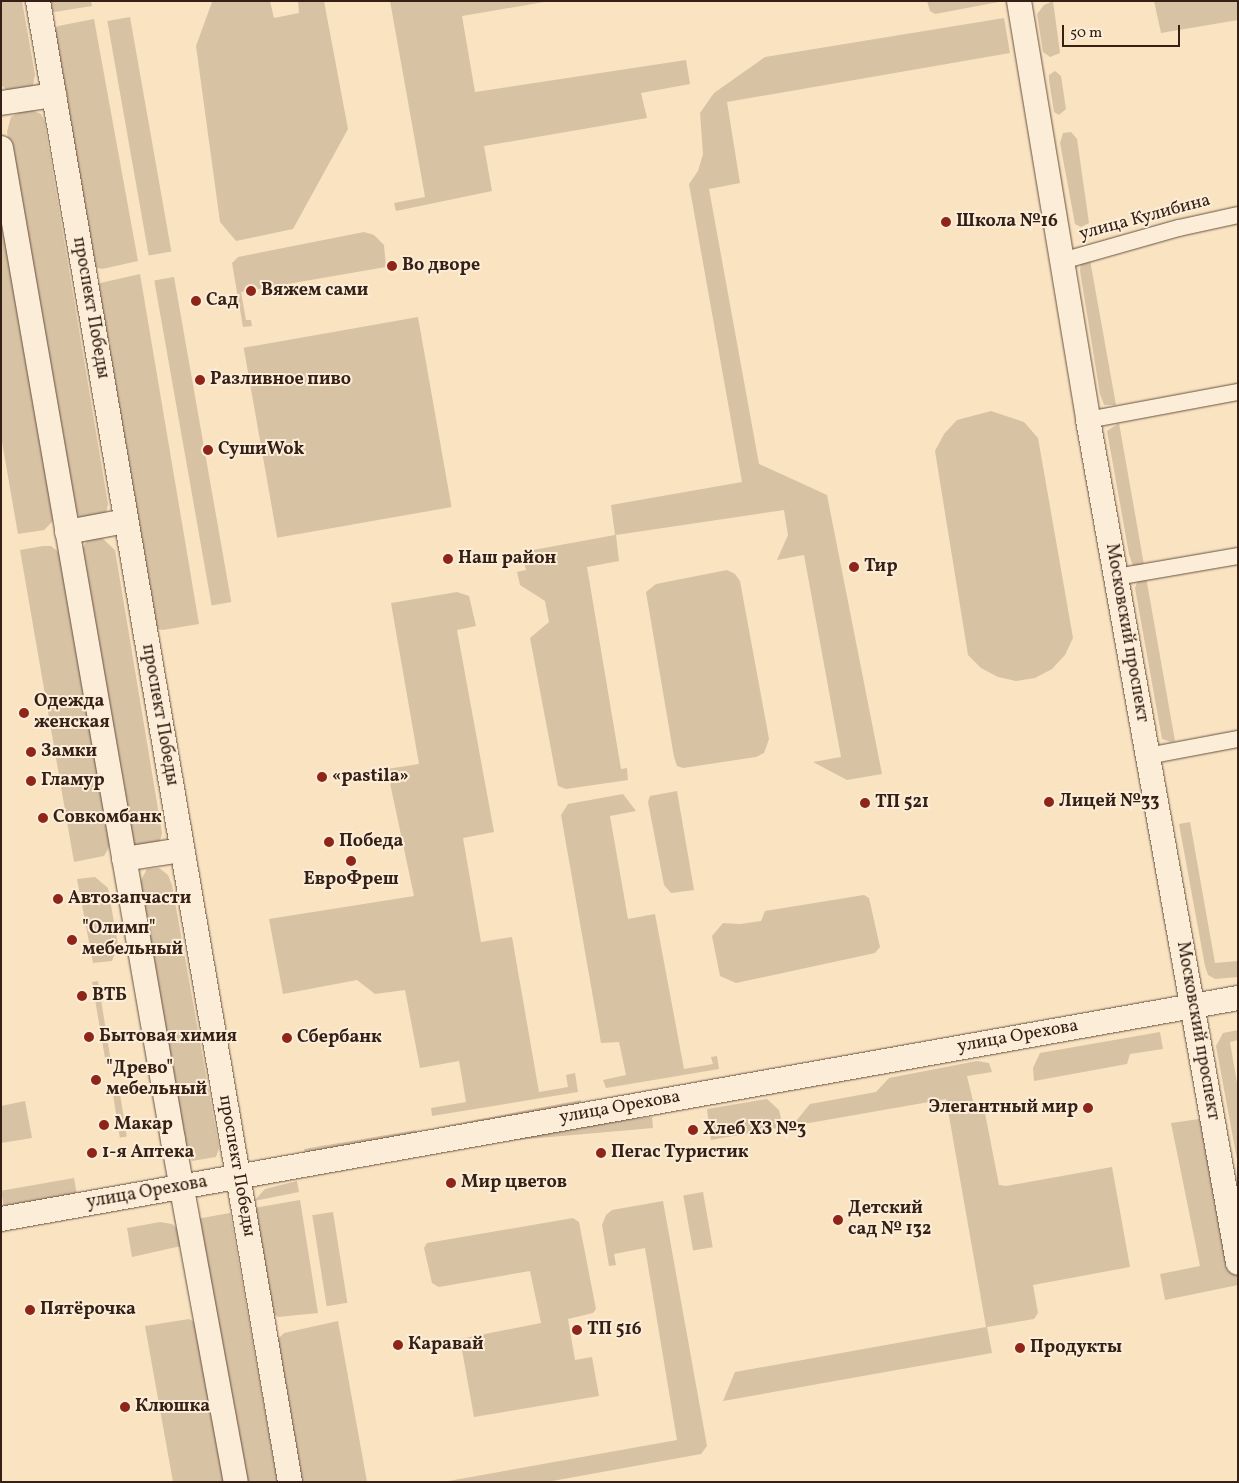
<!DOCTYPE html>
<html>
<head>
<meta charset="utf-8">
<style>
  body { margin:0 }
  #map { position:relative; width:1239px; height:1483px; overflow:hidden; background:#f9e3c1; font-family:Vollkorn,serif }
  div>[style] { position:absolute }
  .green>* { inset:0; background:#d8c2a4; transform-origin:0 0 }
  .roads { filter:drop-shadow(0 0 1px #675141) drop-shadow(0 0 1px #675141) }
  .street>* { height:16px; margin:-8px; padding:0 8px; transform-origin:8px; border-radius:8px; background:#fbedd7 }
  .secondary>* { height:24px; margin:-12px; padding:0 12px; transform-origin:12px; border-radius:12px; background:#fbedd7 }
  .dots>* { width:14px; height:14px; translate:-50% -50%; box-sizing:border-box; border:2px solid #fbedd7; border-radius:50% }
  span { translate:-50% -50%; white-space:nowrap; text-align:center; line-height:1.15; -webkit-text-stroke:4px #fbedd7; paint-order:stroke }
  .street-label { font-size:18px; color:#362016 }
  .poi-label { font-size:18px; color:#362016; font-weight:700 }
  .left { translate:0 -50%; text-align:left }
  .right { translate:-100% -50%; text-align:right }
  .frame { position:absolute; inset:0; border:2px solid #362016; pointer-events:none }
  .scale { position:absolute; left:1062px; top:25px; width:118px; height:22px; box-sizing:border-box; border:2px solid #362016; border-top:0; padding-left:6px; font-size:15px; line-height:18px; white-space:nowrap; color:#362016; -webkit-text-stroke:4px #fbedd7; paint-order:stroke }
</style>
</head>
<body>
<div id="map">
  <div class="green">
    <div style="clip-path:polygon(1px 1px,22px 1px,35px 75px,32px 90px,10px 93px,1px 85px)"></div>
    <div style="clip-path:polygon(42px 1px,91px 1px,92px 6px,54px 12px)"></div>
    <div style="clip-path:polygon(270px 1px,274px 18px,299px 13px,298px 1px,324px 1px,348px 129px,293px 229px,236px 241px,220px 222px,196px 46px,212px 2px)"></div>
    <div style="clip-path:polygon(390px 1px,550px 1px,462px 16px,475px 92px,686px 60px,690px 84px,641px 93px,647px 118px,484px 146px,492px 191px,396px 211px,394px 203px,425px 197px)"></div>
    <div style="clip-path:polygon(927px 1px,1004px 1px,935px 14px,930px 11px)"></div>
    <div style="clip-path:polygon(1053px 1px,1060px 53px,1050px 57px,1043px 52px,1037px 14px,1044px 5px)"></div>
    <div style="clip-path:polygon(1154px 1px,1238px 1px,1238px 20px,1161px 33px)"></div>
    <div style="left:130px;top:17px;width:238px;height:23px;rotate:80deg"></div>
    <div style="clip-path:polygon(1004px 18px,1010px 53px,727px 102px,740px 183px,709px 189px,759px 464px,827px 495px,882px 774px,847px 780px,813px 762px,841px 757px,804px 555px,777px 560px,788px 535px,784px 510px,616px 535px,619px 561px,587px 567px,621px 769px,627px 768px,628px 780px,566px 789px,558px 786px,530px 638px,549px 622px,545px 601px,520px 585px,517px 572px,526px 570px,522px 552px,615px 535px,611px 505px,742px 482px,689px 184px,698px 171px,703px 154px,700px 113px,714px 93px,765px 57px)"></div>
    <div style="clip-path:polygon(94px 19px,138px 261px,102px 269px,91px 266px,51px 33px,58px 26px)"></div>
    <div style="clip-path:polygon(1055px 71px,1061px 76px,1066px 109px,1059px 115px,1054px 112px,1049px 80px,1049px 75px)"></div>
    <div style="clip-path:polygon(27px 108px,41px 114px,44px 120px,108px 504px,106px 513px,80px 518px,74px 509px,7px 132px,11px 117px)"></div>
    <div style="clip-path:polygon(1071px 132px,1077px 139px,1089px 223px,1081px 227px,1075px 224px,1060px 143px,1063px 133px)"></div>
    <div style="clip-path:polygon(1px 201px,54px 520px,44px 530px,18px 534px,1px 436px)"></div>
    <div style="clip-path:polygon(364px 232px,374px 235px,384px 245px,386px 267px,241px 292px,246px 320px,251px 320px,252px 326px,243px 327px,232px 263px,238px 257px)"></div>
    <div style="clip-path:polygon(1090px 260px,1116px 405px,1104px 405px,1100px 394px,1080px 271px,1081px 262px)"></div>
    <div style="clip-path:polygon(140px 274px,199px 624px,163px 630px,157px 629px,96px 284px)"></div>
    <div style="left:174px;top:277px;width:330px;height:20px;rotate:80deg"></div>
    <div style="left:418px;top:317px;width:193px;height:177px;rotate:80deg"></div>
    <div style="clip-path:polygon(991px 411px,1024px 422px,1038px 438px,1073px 638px,1065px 655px,1052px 669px,1035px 678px,1016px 681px,998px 677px,981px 668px,968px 655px,935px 451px,944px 434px,957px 420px)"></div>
    <div style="clip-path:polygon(1119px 423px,1144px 565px,1139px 567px,1133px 566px,1129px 554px,1107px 431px)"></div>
    <div style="clip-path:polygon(101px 537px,115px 550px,162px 833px,159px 845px,134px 845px,81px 552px,88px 538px)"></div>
    <div style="clip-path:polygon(43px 546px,51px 546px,62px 555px,112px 842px,104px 856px,74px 862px,20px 550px)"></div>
    <div style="clip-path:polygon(727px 570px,735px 574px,740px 581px,769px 739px,764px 753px,756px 757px,683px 768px,677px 766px,674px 757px,646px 592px,656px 584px)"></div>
    <div style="clip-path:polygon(1146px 577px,1175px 741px,1171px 742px,1162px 739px,1135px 588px,1138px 580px)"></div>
    <div style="clip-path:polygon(457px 592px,469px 596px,476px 626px,457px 630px,494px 832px,463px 838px,481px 942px,512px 937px,539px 1092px,568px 1087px,566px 1075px,575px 1073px,578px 1092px,432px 1116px,431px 1108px,466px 1102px,459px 1061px,420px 1068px,405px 990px,375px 994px,357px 980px,283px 994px,269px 919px,414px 896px,387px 769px,419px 764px,391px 603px)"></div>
    <div style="clip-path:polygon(677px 791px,694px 890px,671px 893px,664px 885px,648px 802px,650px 796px)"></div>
    <div style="clip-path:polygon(623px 794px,636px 811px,610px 816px,628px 919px,655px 914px,684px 1069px,713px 1064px,711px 1057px,717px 1056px,719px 1069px,606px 1088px,603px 1080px,626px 1075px,619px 1042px,601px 1043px,561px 815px,568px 804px)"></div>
    <div style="clip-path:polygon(1190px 822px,1215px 963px,1238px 961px,1238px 977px,1215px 979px,1208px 975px,1205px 966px,1179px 824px)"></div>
    <div style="clip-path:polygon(159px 868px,168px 875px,172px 885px,219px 1148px,216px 1157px,192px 1161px,186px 1152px,140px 882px,147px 869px)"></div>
    <div style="clip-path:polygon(95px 877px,108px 888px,118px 945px,112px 961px,93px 963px,77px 879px)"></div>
    <div style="clip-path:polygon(864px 895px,869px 898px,880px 947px,875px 953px,736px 983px,720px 976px,712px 936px,723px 923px,740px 924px,761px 921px,765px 911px)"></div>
    <div style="clip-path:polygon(98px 981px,111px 1062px,106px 1064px,92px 982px)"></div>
    <div style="clip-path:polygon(1238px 1030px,1238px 1040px,1230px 1042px,1238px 1089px,1238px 1165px,1216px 1046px,1223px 1033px)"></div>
    <div style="clip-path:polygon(1160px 1032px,1163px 1049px,1130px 1054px,1127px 1064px,1034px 1081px,1033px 1068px,1040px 1053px)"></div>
    <div style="clip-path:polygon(977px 1061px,989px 1063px,992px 1072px,967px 1076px,974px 1105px,999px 1102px,1000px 1110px,985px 1113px,999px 1185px,1006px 1186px,1112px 1167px,1130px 1267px,1033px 1285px,1038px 1313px,1034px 1319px,987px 1327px,992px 1353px,723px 1401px,735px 1372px,986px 1327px,946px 1099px,792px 1126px,810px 1104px,876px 1092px,889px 1078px)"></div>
    <div style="left:120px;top:1094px;width:43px;height:7px;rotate:81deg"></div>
    <div style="clip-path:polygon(767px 1099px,779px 1110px,783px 1127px,711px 1140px,707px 1109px)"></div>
    <div style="clip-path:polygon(581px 1100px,580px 1105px,433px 1128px)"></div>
    <div style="clip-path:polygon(25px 1101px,32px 1138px,1px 1143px,1px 1106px)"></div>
    <div style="left:652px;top:1117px;width:11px;height:334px;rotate:85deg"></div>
    <div style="clip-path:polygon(1206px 1118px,1238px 1256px,1238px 1285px,1165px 1300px,1160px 1274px,1200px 1266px,1171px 1123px)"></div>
    <div style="clip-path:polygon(416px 1130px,417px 1134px,306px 1157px,304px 1149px)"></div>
    <div style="left:74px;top:1178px;width:23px;height:74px;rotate:80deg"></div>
    <div style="clip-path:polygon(297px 1181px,299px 1192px,254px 1201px,265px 1189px)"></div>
    <div style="left:703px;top:1192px;width:56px;height:20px;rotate:80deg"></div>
    <div style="clip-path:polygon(300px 1200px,318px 1313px,278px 1317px,269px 1311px,249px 1209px)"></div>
    <div style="clip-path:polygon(663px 1201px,707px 1446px,701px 1454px,547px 1482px,443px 1482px,677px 1440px,645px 1248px,614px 1254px,616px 1265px,609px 1266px,602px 1225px,606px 1215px,612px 1210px)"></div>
    <div style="left:333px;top:1212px;width:92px;height:21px;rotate:81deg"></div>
    <div style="left:230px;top:1213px;width:273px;height:33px;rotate:80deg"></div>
    <div style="clip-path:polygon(573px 1218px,579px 1222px,596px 1309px,593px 1313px,568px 1319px,575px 1360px,592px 1357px,599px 1396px,474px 1417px,460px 1339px,541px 1323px,530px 1271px,439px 1287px,432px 1283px,424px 1248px,427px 1243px)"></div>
    <div style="clip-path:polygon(160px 1222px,172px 1224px,180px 1231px,181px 1246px,132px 1257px,127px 1228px)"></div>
    <div style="clip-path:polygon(189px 1319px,196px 1323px,227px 1482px,173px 1482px,145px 1326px)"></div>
    <div style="clip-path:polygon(338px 1321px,367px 1482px,296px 1482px,274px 1343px,284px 1333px)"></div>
  </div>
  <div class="roads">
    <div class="street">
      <div style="left:1062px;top:261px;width:122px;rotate:-15.8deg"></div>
      <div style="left:1179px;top:228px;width:60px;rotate:-12.4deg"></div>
      <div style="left:1088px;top:420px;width:153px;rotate:-10.6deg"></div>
      <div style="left:1116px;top:577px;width:124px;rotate:-9.8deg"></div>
      <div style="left:1148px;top:756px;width:92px;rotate:-10.7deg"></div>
    </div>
    <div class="secondary">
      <div style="left:38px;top:1px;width:1502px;rotate:80.34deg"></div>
      <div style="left:1019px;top:1px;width:425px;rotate:80.6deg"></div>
      <div style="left:1088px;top:420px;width:856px;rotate:79.91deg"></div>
      <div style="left:1px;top:103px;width:54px;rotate:-8.6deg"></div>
      <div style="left:1px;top:148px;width:1007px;rotate:80.16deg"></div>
      <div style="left:173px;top:1140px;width:348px;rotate:79.6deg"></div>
      <div style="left:67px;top:532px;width:60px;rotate:-10.6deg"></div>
      <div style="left:124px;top:859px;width:59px;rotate:-8.8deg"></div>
      <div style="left:1px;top:1219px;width:1257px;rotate:-10.13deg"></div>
    </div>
  </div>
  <div class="dots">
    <div style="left:946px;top:222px;background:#8f2418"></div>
    <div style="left:392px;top:266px;background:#8f2418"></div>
    <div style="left:251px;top:291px;background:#8f2418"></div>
    <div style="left:196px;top:301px;background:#8f2418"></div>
    <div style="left:200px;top:380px;background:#8f2418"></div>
    <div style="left:208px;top:450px;background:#8f2418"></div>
    <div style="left:448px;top:559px;background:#8f2418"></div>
    <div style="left:854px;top:567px;background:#8f2418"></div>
    <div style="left:24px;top:713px;background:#8f2418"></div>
    <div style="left:31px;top:752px;background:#8f2418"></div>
    <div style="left:322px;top:777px;background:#8f2418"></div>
    <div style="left:31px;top:781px;background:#8f2418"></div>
    <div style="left:1049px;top:802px;background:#8f2418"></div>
    <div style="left:865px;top:803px;background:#8f2418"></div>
    <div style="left:43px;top:818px;background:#8f2418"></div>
    <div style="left:329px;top:842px;background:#8f2418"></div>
    <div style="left:351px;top:861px;background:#8f2418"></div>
    <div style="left:58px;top:899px;background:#8f2418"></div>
    <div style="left:72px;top:940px;background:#8f2418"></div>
    <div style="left:82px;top:996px;background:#8f2418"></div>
    <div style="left:89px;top:1037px;background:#8f2418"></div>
    <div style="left:287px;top:1038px;background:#8f2418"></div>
    <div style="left:96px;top:1080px;background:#8f2418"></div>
    <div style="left:1088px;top:1108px;background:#8f2418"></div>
    <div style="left:104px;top:1125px;background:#8f2418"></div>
    <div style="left:693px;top:1130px;background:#8f2418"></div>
    <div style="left:92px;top:1153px;background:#8f2418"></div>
    <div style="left:601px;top:1153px;background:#8f2418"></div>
    <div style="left:451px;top:1183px;background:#8f2418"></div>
    <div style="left:838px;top:1220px;background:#8f2418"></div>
    <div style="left:30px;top:1310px;background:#8f2418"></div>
    <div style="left:577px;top:1330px;background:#8f2418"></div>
    <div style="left:398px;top:1345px;background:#8f2418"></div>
    <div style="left:1020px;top:1348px;background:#8f2418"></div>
    <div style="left:125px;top:1407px;background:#8f2418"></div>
  </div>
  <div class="street-label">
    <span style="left:1145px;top:218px;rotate:-15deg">улица Кулибина</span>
    <span style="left:90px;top:308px;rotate:80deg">проспект Победы</span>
    <span style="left:1126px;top:633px;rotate:80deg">Московский проспект</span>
    <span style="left:159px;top:715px;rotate:80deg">проспект Победы</span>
    <span style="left:1197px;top:1031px;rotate:80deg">Московский проспект</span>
    <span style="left:1018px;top:1037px;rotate:-10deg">улица Орехова</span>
    <span style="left:620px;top:1108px;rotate:-10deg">улица Орехова</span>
    <span style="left:236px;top:1166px;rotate:80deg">проспект Победы</span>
    <span style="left:147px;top:1193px;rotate:-10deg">улица Орехова</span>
  </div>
  <div class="poi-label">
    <span class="left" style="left:956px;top:222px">Школа №16</span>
    <span class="left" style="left:402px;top:266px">Во дворе</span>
    <span class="left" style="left:261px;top:291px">Вяжем сами</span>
    <span class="left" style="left:206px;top:301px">Сад</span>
    <span class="left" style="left:210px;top:380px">Разливное пиво</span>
    <span class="left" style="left:218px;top:450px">СушиWok</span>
    <span class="left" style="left:458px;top:559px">Наш район</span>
    <span class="left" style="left:864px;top:567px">Тир</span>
    <span class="left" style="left:34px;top:713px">Одежда<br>женская</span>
    <span class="left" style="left:41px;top:752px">Замки</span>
    <span class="left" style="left:332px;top:777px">«pastila»</span>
    <span class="left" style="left:41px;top:781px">Гламур</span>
    <span class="left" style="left:1059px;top:802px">Лицей №33</span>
    <span class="left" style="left:875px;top:803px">ТП 521</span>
    <span class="left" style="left:53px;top:818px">Совкомбанк</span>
    <span class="left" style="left:339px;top:842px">Победа</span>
    <span style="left:351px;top:880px">ЕвроФреш</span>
    <span class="left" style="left:68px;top:899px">Автозапчасти</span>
    <span class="left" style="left:82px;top:940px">"Олимп"<br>мебельный</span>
    <span class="left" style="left:92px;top:996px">ВТБ</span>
    <span class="left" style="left:99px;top:1037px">Бытовая химия</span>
    <span class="left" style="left:297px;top:1038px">Сбербанк</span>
    <span class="left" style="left:106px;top:1080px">"Древо"<br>мебельный</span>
    <span class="right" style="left:1078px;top:1108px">Элегантный мир</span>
    <span class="left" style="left:114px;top:1125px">Макар</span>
    <span class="left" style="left:703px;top:1130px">Хлеб ХЗ №3</span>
    <span class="left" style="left:102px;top:1153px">1-я Аптека</span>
    <span class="left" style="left:611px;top:1153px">Пегас Туристик</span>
    <span class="left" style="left:461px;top:1183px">Мир цветов</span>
    <span class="left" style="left:848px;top:1220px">Детский<br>сад № 132</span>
    <span class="left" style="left:40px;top:1310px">Пятёрочка</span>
    <span class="left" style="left:587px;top:1330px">ТП 516</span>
    <span class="left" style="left:408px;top:1345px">Каравай</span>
    <span class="left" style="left:1030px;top:1348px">Продукты</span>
    <span class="left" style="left:135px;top:1407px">Клюшка</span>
  </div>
  <div class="frame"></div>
  <div class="scale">50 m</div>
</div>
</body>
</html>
